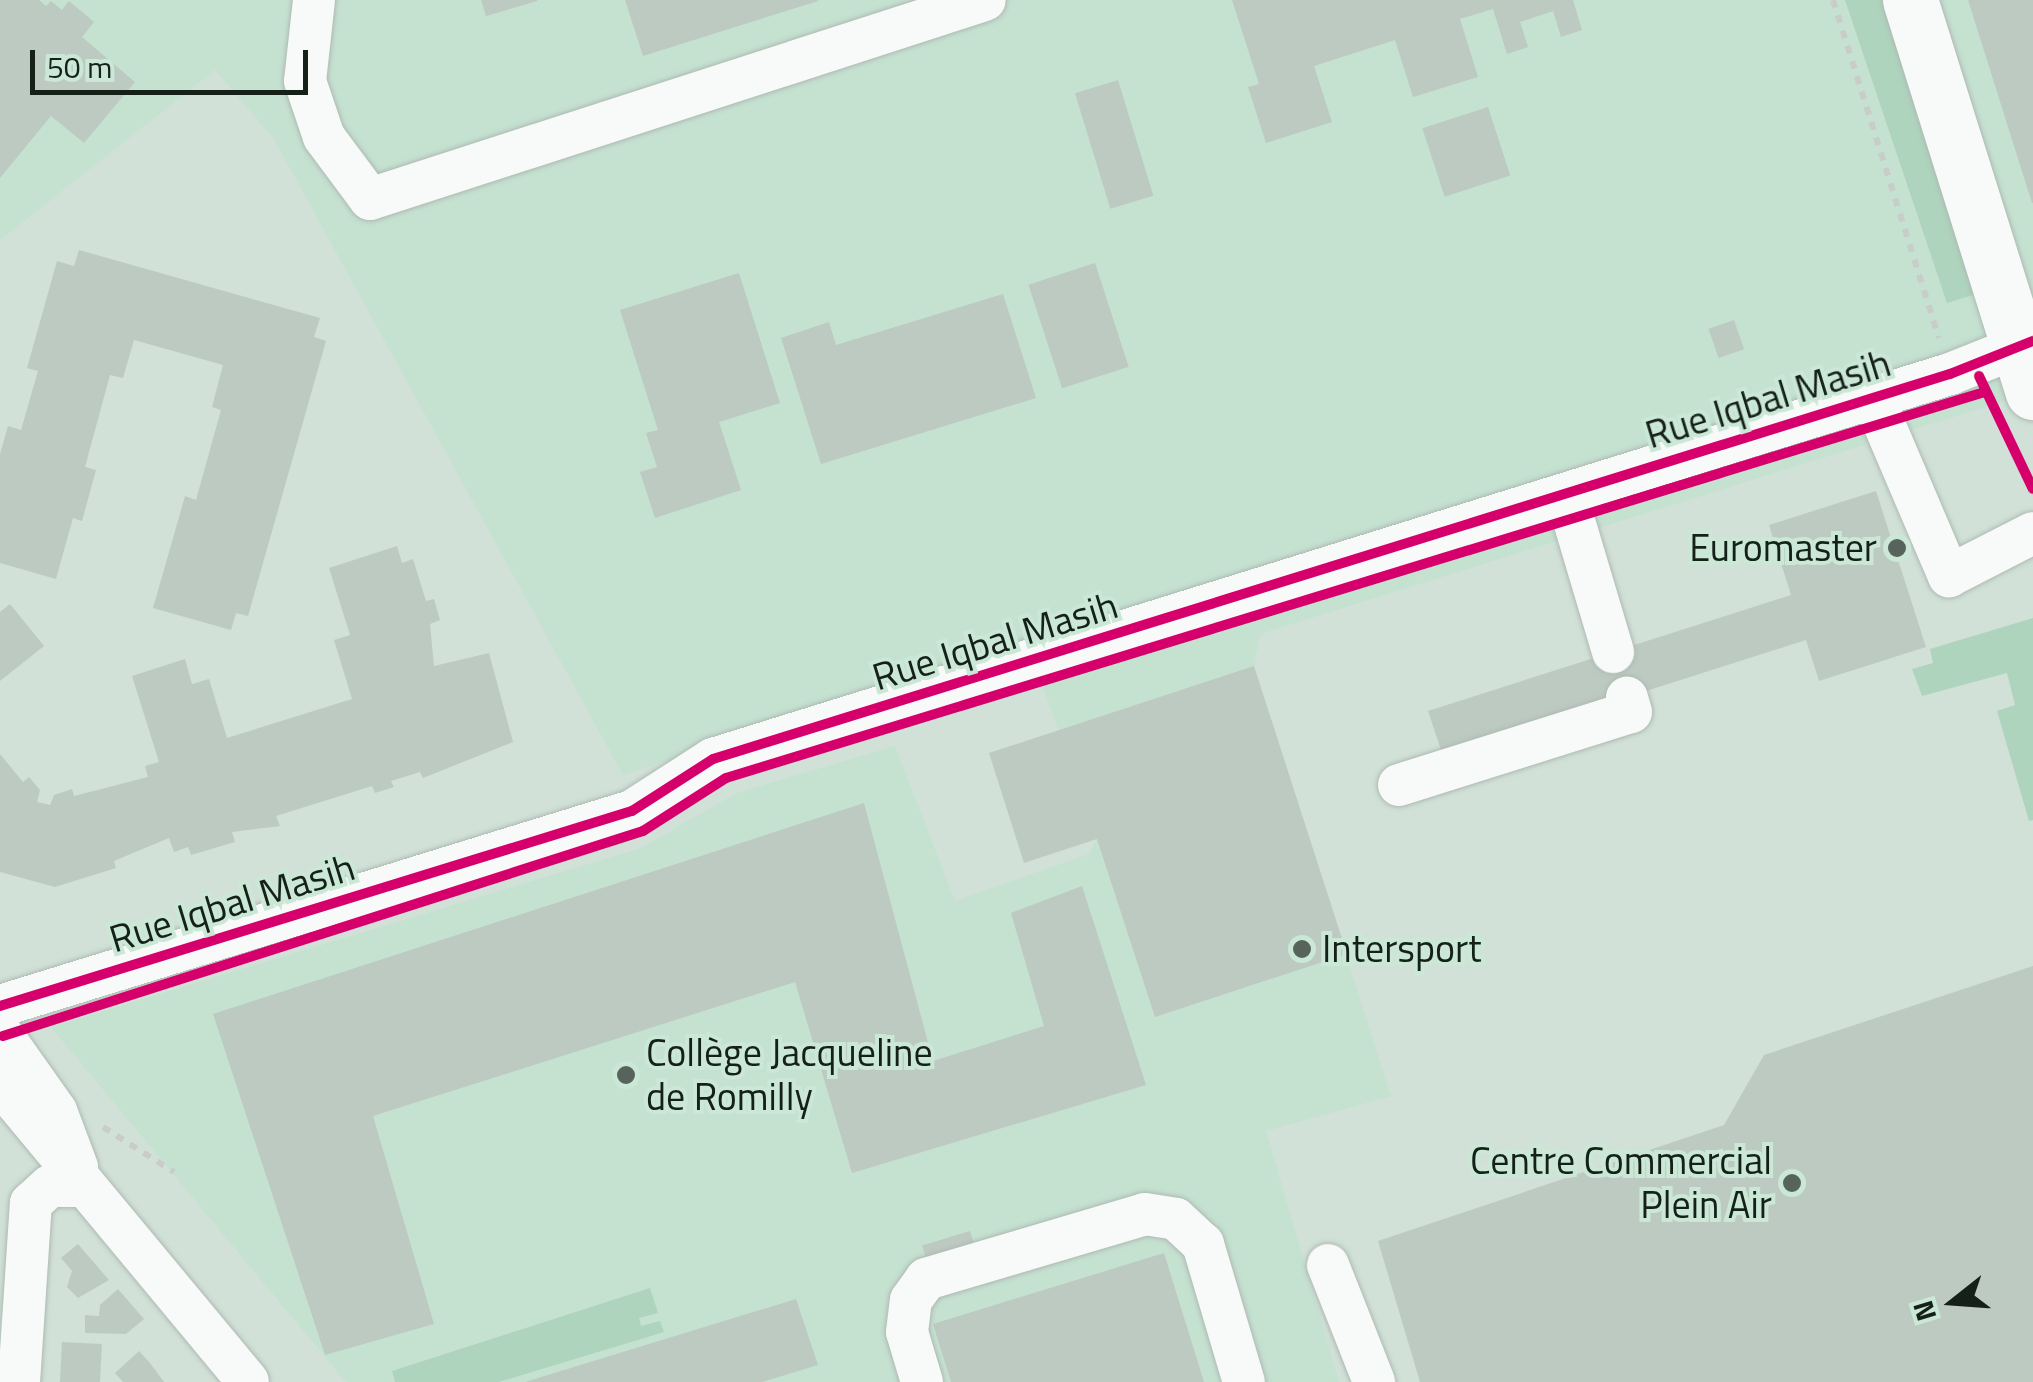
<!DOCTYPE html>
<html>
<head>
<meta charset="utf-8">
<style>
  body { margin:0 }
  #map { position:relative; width:2033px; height:1382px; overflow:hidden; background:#d1e1d7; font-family:"Titillium Web",sans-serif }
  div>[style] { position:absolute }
  .built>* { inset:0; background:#c5e1d0 }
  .green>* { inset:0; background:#aed4bd }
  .building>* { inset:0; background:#bdcac2; transform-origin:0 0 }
  .path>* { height:6px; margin-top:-3px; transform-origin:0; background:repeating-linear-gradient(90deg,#c8cdca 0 8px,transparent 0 16px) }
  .roads { filter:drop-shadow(0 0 2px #aebab3) drop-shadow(0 0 2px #aebab3) }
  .minor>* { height:42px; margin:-21px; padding:0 21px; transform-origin:21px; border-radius:21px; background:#f8faf9 }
  .major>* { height:55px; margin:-27.5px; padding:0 27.5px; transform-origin:27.5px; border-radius:27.5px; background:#f8faf9 }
  .cycleway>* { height:10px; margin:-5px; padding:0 5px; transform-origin:5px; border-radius:5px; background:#d6006c }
  .dots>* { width:28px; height:28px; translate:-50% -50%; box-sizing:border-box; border:5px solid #cae8d5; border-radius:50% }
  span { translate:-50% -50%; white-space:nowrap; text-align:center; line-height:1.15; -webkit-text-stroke:8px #cae8d5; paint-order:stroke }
  .street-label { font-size:38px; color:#152019 }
  .poi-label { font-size:38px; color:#152019 }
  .right { translate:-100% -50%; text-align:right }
  .left { translate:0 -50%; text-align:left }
  .north { position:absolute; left:1903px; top:1252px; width:100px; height:100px; -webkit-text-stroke:8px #cae8d5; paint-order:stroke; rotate:253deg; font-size:28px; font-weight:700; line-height:40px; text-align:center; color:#152019 }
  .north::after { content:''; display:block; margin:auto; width:35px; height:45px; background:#152019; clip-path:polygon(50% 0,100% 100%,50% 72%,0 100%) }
  .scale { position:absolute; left:30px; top:50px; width:278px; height:45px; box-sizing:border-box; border:5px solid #152019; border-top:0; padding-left:12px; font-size:30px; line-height:35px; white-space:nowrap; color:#152019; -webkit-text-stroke:8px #cae8d5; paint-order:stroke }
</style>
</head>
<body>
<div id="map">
  <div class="built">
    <div style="clip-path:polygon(0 0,2033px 0,2033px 392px,1260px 634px,1254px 667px,1391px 1096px,1266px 1131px,1339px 1382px,346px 1382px,51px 1027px,641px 848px,737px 793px,895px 746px,955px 901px,1089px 854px,1097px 839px,1027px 642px,623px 775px,274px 139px,215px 70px,0 240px)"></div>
  </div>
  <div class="green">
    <div style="clip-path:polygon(1845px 0,1882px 0,1976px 294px,1947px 303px)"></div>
    <div style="clip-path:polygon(2033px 618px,2033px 820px,2029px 821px,1997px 711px,2015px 705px,2007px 673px,1922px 696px,1912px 669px,1933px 663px,1930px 649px)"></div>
    <div style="clip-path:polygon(650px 1288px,658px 1313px,639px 1318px,641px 1326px,660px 1321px,664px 1332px,499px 1382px,395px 1382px,392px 1371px)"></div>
  </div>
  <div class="building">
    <div style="clip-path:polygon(0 0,39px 0,46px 6px,51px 1px,62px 10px,69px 1px,94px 22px,82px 37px,135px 82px,84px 143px,51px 116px,0 178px)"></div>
    <div style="clip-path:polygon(481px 0,537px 0,537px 1px,486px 16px)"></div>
    <div style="clip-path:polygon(625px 0,818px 0,818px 1px,643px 56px)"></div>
    <div style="clip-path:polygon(1232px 0,1573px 0,1582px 30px,1561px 37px,1553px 11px,1520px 22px,1528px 47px,1507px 54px,1493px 9px,1460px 19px,1478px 77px,1413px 97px,1395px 40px,1314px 66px,1332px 122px,1266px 143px,1248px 87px,1259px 84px)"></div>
    <div style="clip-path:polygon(1968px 0,2033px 0,2033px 203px,2032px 203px)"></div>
    <div style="left:1118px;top:80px;width:121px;height:45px;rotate:73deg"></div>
    <div style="left:1488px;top:107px;width:72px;height:69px;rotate:72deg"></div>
    <div style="clip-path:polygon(79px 250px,320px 318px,314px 337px,326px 341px,248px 616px,236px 613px,231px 630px,153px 608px,185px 496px,196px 500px,221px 410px,212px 407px,223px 365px,134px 340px,123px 378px,110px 375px,85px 467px,96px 470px,82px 521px,73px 518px,56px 579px,0 563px,0 454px,8px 426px,21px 430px,38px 371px,27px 368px,57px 261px,74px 266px)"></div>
    <div style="left:1095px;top:263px;width:109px;height:70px;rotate:72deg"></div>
    <div style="clip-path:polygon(739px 273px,780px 403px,719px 422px,741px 490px,655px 518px,640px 472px,657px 467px,646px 433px,658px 430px,620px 310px)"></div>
    <div style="clip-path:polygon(1003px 294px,1036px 398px,821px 464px,781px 338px,829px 322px,836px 345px)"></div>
    <div style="left:1734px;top:320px;width:31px;height:27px;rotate:71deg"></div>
    <div style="clip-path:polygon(1876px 491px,1926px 647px,1819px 681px,1806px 640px,1443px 756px,1428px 711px,1791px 595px,1769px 525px)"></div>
    <div style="clip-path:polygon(397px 546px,402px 563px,413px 559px,426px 601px,434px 599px,440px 620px,430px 624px,434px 666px,489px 653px,513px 742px,423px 778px,420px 772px,391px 781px,394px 787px,375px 793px,372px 786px,276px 816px,280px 826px,232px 832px,235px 842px,191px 855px,188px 847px,174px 852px,169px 838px,114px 861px,116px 868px,55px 887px,0 872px,0 754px,23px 782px,29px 777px,40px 790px,37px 802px,50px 805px,54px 795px,72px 789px,74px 796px,148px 777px,145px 766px,159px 762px,132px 676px,185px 659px,192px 684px,209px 679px,227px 738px,352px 699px,334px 640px,350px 635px,329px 568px)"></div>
    <div style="clip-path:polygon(10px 604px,44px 646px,0 681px,0 612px)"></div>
    <div style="clip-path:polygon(1254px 666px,1347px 954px,1155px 1017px,1097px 839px,1024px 863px,989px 753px)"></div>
    <div style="clip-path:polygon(864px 803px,933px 1061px,1044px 1026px,1011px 913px,1082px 886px,1146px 1085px,852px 1173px,795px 982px,373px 1116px,434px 1324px,325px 1355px,213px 1014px)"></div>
    <div style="clip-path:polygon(2033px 966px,2033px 1382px,1420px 1382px,1378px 1241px,1724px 1125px,1764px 1055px)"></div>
    <div style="left:970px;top:1231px;width:21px;height:50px;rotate:73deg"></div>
    <div style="clip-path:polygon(78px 1244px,109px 1280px,78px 1298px,67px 1287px,72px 1271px,61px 1258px)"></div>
    <div style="clip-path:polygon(1164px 1253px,1204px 1382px,951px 1382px,933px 1324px)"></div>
    <div style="clip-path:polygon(118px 1289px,144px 1319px,126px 1334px,85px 1333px,85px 1315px,99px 1316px,100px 1305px)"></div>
    <div style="clip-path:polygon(796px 1299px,818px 1365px,762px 1382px,525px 1382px)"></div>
    <div style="left:62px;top:1342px;width:40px;height:40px;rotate:3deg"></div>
    <div style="clip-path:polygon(139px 1351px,150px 1363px,164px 1382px,123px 1382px,115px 1373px)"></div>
  </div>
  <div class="path">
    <div style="left:1833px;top:0;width:354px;rotate:72.6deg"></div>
    <div style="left:103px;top:1127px;width:84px;rotate:32.4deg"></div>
  </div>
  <div class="roads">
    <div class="minor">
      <div style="left:314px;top:0;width:81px;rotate:96.3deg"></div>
      <div style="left:305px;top:81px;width:59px;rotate:71.3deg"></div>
      <div style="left:324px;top:137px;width:77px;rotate:53.4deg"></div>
      <div style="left:370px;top:199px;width:646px;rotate:-17.93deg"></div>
      <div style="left:1873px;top:398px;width:194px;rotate:66.9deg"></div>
      <div style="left:1949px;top:576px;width:94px;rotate:-27.1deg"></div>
      <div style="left:1566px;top:494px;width:165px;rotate:73.4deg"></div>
      <div style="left:1399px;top:785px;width:243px;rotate:-17.5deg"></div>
      <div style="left:1631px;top:712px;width:15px;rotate:-106deg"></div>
      <div style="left:0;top:1006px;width:661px;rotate:-17.15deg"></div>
      <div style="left:632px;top:811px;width:96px;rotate:-32.7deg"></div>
      <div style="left:713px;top:759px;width:1296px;rotate:-17.29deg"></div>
      <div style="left:1950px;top:374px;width:89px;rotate:-21.7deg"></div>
      <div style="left:0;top:1032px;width:97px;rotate:54.7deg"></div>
      <div style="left:56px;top:1111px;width:60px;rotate:69.4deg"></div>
      <div style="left:0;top:1083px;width:388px;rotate:50.3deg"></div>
      <div style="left:1328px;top:1265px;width:126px;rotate:68.5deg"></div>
      <div style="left:19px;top:1382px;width:179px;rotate:-86.2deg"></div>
      <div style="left:31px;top:1203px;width:25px;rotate:-42deg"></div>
      <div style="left:50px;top:1186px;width:34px"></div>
      <div style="left:922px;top:1382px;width:52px;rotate:-106.7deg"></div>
      <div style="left:907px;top:1332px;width:32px;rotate:-83deg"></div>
      <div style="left:911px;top:1300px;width:26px;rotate:-54deg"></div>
      <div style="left:926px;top:1279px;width:228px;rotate:-16.5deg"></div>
      <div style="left:1145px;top:1214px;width:31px;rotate:9deg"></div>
      <div style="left:1176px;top:1219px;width:37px;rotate:43deg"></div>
      <div style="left:1203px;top:1244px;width:144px;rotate:73.5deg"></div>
    </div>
    <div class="major">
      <div style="left:1910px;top:0;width:411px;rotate:72.6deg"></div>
    </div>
  </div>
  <div class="cycleway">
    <div style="left:1979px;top:376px;width:125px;rotate:64.5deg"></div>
    <div style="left:0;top:1006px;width:661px;rotate:-17.15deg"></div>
    <div style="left:632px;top:811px;width:96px;rotate:-32.7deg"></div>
    <div style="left:713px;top:759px;width:1296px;rotate:-17.29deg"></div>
    <div style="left:1950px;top:374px;width:89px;rotate:-21.7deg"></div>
    <div style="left:3px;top:1036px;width:672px;rotate:-17.76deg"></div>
    <div style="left:643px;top:831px;width:98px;rotate:-32.6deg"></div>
    <div style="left:726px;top:778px;width:1317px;rotate:-17.05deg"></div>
  </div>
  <div class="dots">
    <div style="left:1897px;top:548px;background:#57645c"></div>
    <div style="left:1302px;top:949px;background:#57645c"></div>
    <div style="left:626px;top:1075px;background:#57645c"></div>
    <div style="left:1792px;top:1183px;background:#57645c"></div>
  </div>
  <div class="street-label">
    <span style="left:1768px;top:399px;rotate:-17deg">Rue Iqbal Masih</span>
    <span style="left:995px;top:641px;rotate:-17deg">Rue Iqbal Masih</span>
    <span style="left:232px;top:903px;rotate:-17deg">Rue Iqbal Masih</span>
  </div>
  <div class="poi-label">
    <span class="right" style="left:1877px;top:548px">Euromaster</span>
    <span class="left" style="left:1322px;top:949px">Intersport</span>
    <span class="left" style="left:646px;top:1075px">Collège Jacqueline<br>de Romilly</span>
    <span class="right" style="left:1772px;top:1183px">Centre Commercial<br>Plein Air</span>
  </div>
  <div class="north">N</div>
  <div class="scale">50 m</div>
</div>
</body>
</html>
